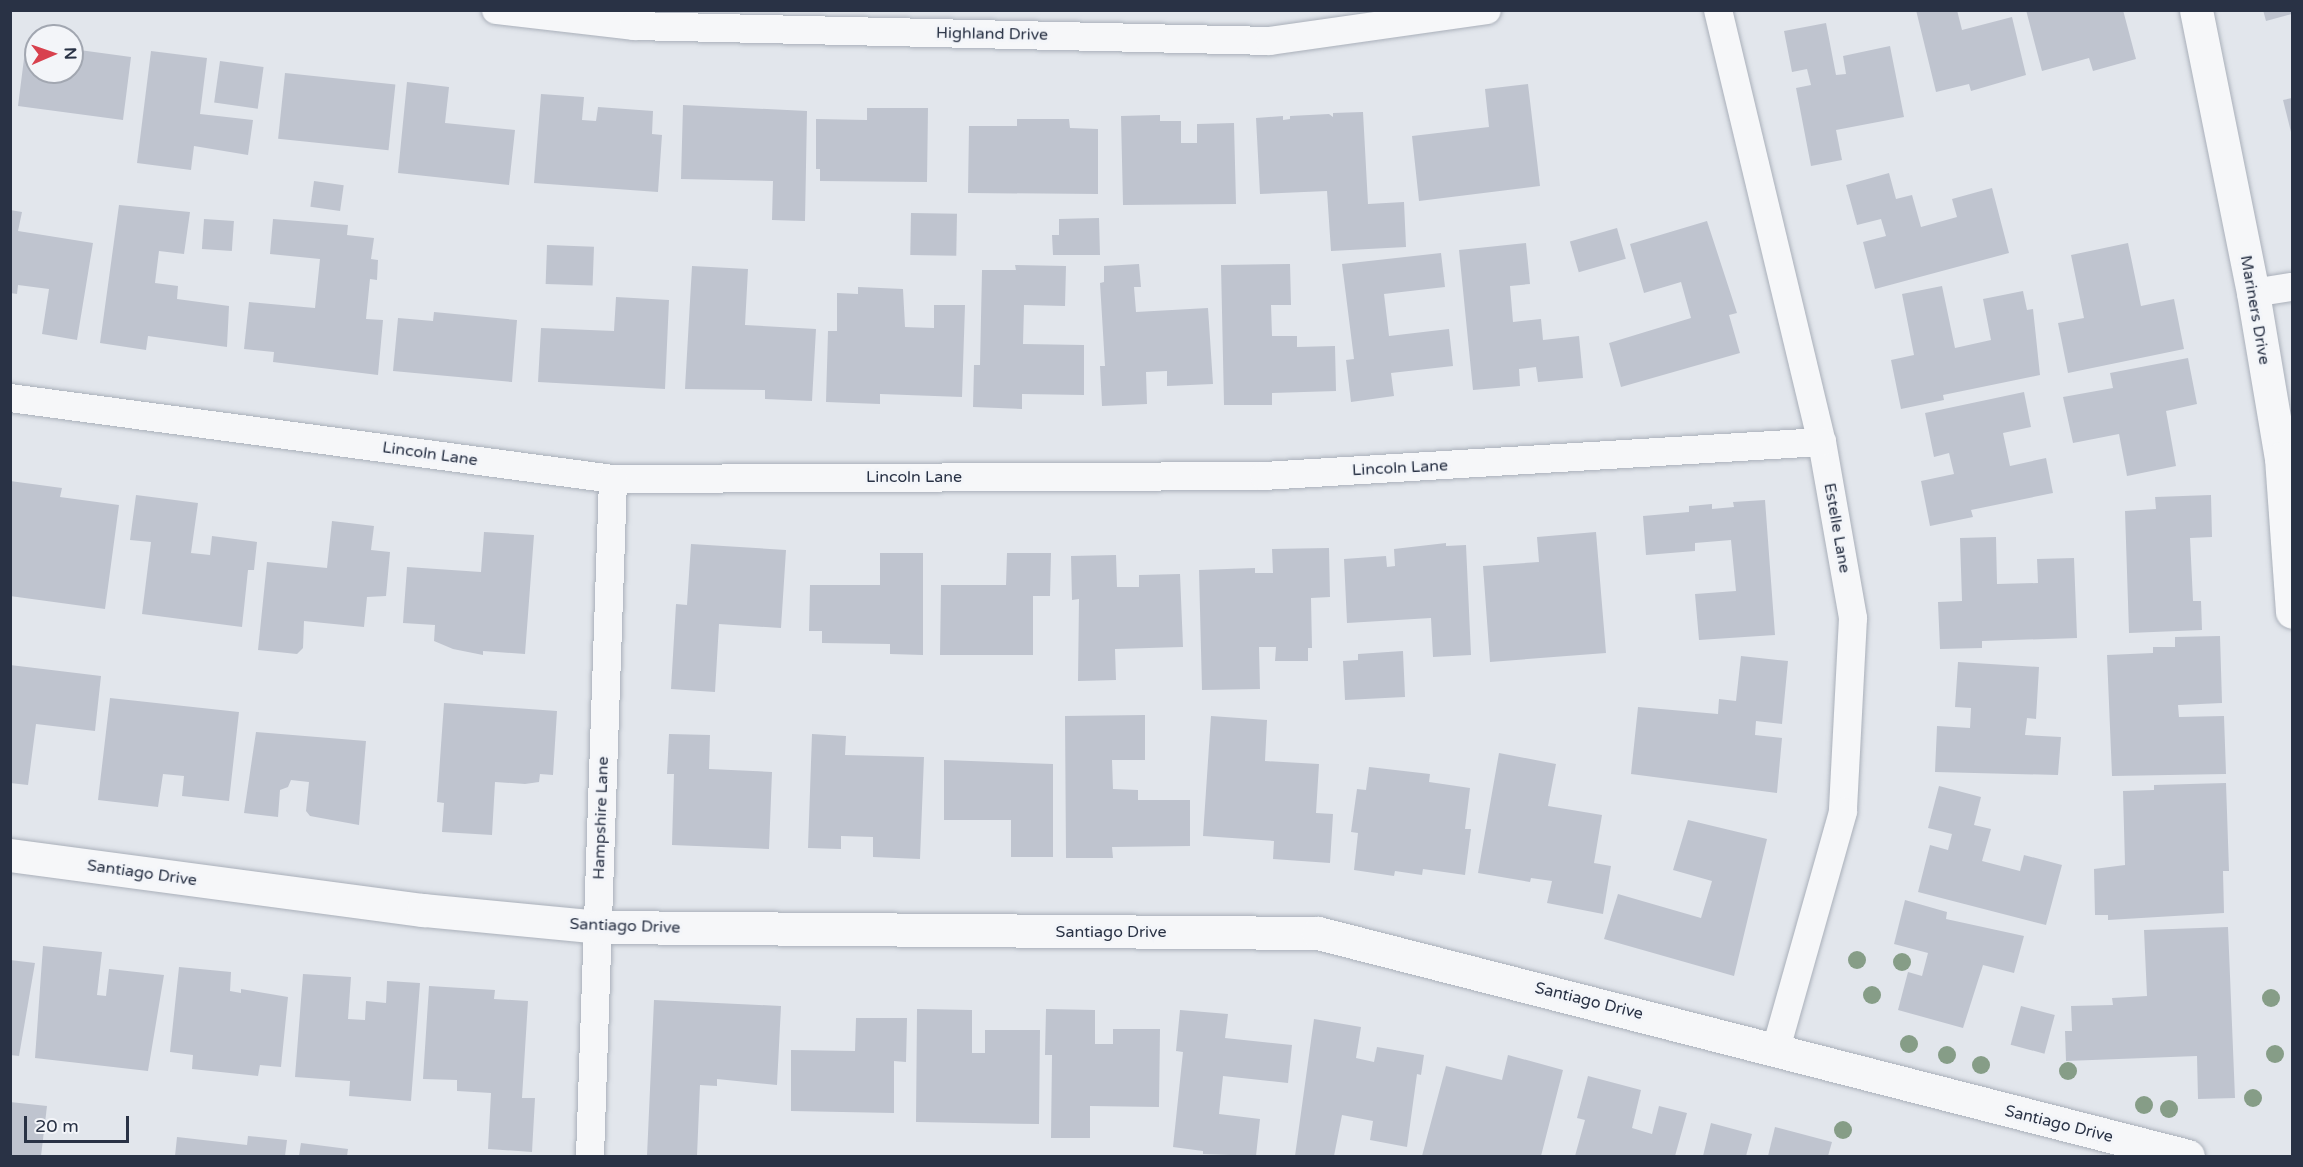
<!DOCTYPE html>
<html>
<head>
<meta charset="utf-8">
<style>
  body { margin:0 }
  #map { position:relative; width:2303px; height:1167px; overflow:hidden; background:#e2e6ec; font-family:"Varela Round",sans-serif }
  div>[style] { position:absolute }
  .building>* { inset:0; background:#bfc4cf; transform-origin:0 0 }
  .roads { filter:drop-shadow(0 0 2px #aab0ba) drop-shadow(0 0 2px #aab0ba) }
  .minor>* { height:28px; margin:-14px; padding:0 14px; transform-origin:14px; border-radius:14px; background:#f6f7f9 }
  .tertiary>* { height:33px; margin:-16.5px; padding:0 16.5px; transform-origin:16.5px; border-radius:16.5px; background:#f6f7f9 }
  .trees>* { width:18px; height:18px; margin:-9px; border-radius:50%; background:#869d87 }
  span { translate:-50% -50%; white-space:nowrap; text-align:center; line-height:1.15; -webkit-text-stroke:6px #f3f5f9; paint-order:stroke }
  .street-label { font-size:16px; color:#293245 }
  .frame { position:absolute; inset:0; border:12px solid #293245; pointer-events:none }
  .north { position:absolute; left:24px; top:24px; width:60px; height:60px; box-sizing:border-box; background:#f3f5f9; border:2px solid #a2a7b1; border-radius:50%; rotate:88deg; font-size:16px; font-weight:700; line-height:24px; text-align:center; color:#293245 }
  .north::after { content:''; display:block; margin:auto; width:21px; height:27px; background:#d8414e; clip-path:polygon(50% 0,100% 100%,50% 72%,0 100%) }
  .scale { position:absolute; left:24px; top:1116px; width:105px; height:27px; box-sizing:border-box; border:3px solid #293245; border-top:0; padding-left:8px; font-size:18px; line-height:21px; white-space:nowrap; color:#293245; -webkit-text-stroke:4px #f3f5f9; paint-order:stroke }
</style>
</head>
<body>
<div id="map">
  <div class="building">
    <div style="clip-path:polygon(1916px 10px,1957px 10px,1962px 30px,2012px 17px,2026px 75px,1971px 91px,1969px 84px,1936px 92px)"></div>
    <div style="clip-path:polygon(2026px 10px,2123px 10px,2136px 59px,2093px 71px,2089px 58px,2042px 71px)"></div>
    <div style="clip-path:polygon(2263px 10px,2292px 10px,2292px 14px,2266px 21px)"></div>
    <div style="clip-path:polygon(1826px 23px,1836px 75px,1846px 74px,1843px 56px,1890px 46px,1904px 117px,1836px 130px,1842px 160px,1811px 166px,1796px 88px,1811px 85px,1807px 69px,1792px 72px,1784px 31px)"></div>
    <div style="clip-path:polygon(26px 43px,36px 45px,36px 72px,72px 72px,72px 49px,131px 57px,123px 120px,18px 106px)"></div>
    <div style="clip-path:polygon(151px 51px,207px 58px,200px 114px,253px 120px,248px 155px,194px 146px,191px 170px,137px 163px)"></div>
    <div style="left:220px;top:61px;width:44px;height:42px;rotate:8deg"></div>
    <div style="left:285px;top:73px;width:111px;height:66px;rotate:6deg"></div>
    <div style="clip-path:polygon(407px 82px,449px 87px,445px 123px,515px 130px,509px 185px,398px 173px)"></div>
    <div style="clip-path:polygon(1528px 84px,1540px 186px,1419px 201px,1412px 136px,1489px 127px,1485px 89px)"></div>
    <div style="clip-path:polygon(541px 94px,584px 97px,582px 120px,596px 121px,598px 107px,653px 111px,652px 134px,662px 135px,658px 192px,534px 183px)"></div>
    <div style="clip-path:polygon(2292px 98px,2292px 136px,2283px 100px)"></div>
    <div style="clip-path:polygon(683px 105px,807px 111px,805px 221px,772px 220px,773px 181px,681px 179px)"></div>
    <div style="clip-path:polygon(867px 108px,928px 108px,927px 182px,820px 181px,820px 169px,816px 169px,816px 119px,867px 120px)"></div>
    <div style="clip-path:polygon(1363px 112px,1368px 204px,1404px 202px,1406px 247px,1331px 251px,1327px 191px,1260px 194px,1256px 118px,1283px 116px,1283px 120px,1290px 119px,1290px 116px,1329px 114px,1333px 117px,1333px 113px)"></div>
    <div style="clip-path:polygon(1160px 115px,1160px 121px,1181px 121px,1181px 143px,1197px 143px,1197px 124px,1234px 123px,1236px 204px,1123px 205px,1121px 116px)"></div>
    <div style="clip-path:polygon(1017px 119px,1069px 119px,1070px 128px,1098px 129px,1098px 194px,968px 193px,969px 126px,1017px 126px)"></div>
    <div style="clip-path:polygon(1889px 173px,1896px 199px,1912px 195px,1921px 227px,1957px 217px,1952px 199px,1992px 188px,2009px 253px,1875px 289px,1863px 242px,1886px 236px,1881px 219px,1857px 225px,1846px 185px)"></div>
    <div style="left:314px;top:181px;width:30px;height:26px;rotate:8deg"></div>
    <div style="clip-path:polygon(119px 205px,190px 212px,184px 254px,159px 251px,155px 283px,178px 286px,177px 299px,229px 306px,227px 347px,148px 336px,146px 350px,100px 343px)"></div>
    <div style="clip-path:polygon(10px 210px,22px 212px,18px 231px,93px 243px,77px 340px,42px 334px,49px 289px,18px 285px,17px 294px,10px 293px)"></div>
    <div style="left:911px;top:213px;width:46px;height:42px;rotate:1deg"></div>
    <div style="clip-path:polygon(1099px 218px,1100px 255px,1053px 255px,1052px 235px,1059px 235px,1059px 219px)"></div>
    <div style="left:204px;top:219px;width:30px;height:30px;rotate:4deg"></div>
    <div style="clip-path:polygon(273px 219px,348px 225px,347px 235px,374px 238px,371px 259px,378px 260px,377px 280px,370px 279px,366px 319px,383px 320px,378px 375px,273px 362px,274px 352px,244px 349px,249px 302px,315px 308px,320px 259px,270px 254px)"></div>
    <div style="clip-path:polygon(1707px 221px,1737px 313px,1729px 315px,1740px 353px,1621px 387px,1609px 343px,1691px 318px,1681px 282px,1644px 293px,1630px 244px)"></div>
    <div style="left:1617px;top:228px;width:32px;height:49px;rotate:74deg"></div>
    <div style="clip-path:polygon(1526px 243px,1530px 284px,1510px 286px,1513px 322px,1541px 319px,1543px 340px,1579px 336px,1583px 378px,1538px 382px,1536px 367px,1519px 369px,1520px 386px,1473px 390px,1459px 250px)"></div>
    <div style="clip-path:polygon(2128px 243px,2141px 306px,2174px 299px,2184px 349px,2068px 373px,2058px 323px,2084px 318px,2071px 255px)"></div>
    <div style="left:547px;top:245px;width:47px;height:39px;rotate:2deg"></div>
    <div style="clip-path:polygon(1441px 253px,1445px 287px,1384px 294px,1389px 336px,1449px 329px,1453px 366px,1391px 373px,1394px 396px,1351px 402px,1346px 360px,1354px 359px,1342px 264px)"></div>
    <div style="clip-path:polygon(1139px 264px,1141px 287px,1134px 287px,1136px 312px,1208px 308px,1213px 384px,1167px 386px,1167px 371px,1146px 372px,1147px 404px,1102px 406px,1100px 366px,1105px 366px,1100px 283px,1104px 282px,1104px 266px)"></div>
    <div style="clip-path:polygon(1290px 264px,1291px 305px,1271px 305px,1272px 336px,1297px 336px,1297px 347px,1335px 346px,1336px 391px,1272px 393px,1272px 405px,1224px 405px,1221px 265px)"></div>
    <div style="clip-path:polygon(1015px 265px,1066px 266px,1065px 306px,1024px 305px,1023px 344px,1084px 345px,1084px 395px,1022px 394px,1022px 409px,973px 407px,974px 365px,980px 365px,982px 270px,1016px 270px)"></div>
    <div style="clip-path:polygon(692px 266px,748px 269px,745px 325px,816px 329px,812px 401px,765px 399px,765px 390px,685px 389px)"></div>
    <div style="clip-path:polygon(1942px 286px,1955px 348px,1991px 340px,1983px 299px,2023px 291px,2027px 310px,2033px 309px,2040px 375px,1943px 395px,1944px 400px,1901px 409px,1891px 360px,1914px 355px,1902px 294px)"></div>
    <div style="clip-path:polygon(858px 287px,903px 289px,905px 327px,934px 328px,934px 305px,965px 305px,962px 397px,880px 394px,880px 404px,826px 402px,828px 331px,837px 331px,837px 293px,858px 294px)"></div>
    <div style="clip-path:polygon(616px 297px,669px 300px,665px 389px,538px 382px,541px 328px,614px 331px)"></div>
    <div style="clip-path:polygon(434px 312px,517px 320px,512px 382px,393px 371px,398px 318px,433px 321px)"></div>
    <div style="clip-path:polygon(2188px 358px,2197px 404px,2166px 411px,2176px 466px,2127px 476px,2119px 434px,2073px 443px,2063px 397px,2113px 388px,2110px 373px)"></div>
    <div style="clip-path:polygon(2024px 392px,2031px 427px,2003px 433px,2010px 466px,2046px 458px,2053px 493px,1971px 510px,1973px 517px,1930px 526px,1921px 481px,1954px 474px,1949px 453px,1934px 457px,1925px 413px)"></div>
    <div style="clip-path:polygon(10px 481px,62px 488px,60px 497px,119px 505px,105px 609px,10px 596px)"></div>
    <div style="clip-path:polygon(136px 495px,198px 503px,191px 553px,210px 555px,212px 536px,257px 542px,254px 570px,248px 570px,242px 627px,142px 614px,151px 542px,130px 540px)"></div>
    <div style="clip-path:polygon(2211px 495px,2212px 537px,2190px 538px,2193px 601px,2201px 601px,2202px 630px,2129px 633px,2125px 511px,2156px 509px,2155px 497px)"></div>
    <div style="clip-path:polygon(1765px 500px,1775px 635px,1699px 640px,1695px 594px,1736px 591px,1731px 540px,1695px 543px,1695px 551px,1646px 555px,1643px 516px,1689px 512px,1689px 506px,1712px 504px,1712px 509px,1734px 507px,1733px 502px)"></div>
    <div style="clip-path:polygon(332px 521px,374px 526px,371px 550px,390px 552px,386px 596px,367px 597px,364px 627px,304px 621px,303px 648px,297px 654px,258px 650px,267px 562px,327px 568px)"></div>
    <div style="clip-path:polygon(484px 532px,534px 535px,525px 654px,483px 651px,483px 655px,453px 649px,434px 641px,435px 625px,403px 623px,407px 567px,481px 572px)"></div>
    <div style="clip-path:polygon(1596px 532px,1606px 653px,1490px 662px,1483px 566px,1539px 562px,1537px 537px)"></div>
    <div style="clip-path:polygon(1996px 537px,1997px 584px,2038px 583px,2037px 559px,2074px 558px,2077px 638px,1982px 641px,1982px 648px,1940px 649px,1938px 602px,1962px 601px,1960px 538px)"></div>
    <div style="clip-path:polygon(1446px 543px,1446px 546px,1466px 545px,1471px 655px,1433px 657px,1431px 618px,1347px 623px,1344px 559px,1386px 556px,1387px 567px,1395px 566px,1394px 549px)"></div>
    <div style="clip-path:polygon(691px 544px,786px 550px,781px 628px,719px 624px,715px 692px,671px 689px,676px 604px,687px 605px)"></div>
    <div style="clip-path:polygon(1329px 548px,1330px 597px,1311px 598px,1312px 648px,1308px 648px,1308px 661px,1275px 661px,1276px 647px,1259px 647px,1260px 689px,1202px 690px,1199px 570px,1255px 568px,1255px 573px,1273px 573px,1272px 549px)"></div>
    <div style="clip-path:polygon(880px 553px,923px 553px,923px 655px,890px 654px,890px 644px,822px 643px,822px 631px,809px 631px,810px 585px,880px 585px)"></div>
    <div style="clip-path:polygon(1007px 553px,1051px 553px,1050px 596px,1033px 596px,1033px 655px,940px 655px,941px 585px,1006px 585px)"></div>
    <div style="clip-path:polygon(1116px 555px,1117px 587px,1139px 587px,1139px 575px,1180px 574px,1183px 647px,1115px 649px,1116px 680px,1078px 681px,1079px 599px,1072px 600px,1071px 556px)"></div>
    <div style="clip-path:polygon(2220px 636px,2222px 703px,2178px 705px,2179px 717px,2224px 716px,2226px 774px,2112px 776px,2107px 655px,2153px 653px,2153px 647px,2175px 647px,2175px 637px)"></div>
    <div style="clip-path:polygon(1403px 651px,1405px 697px,1345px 700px,1343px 661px,1358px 660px,1358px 654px)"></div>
    <div style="clip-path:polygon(1741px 656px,1788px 661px,1782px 724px,1756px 721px,1755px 735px,1782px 738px,1777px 793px,1631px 774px,1638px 707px,1718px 714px,1719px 699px,1736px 701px)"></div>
    <div style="clip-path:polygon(1958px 662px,2039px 667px,2036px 719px,2027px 718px,2025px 735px,2061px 737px,2058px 775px,1935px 772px,1937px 726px,1970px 728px,1971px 708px,1955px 707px)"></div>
    <div style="clip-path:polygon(10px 665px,101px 676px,95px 731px,36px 724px,28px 785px,10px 783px)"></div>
    <div style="clip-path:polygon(110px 698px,239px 712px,229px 801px,182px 796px,184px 776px,163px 774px,158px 807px,98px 800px)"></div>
    <div style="clip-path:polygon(444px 703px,557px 711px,553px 775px,540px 774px,539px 782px,525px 784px,495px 782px,492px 835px,442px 832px,444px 803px,437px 802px)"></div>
    <div style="clip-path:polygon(1145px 715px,1145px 760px,1112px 760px,1113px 789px,1138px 790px,1138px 800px,1190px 800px,1190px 846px,1112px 847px,1113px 858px,1066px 858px,1065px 716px)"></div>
    <div style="clip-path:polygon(1211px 716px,1267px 720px,1265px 761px,1319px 764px,1316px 813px,1333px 814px,1330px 863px,1273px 859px,1274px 841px,1203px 836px)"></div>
    <div style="clip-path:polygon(256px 732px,366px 741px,359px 825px,310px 816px,306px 811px,309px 782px,291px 780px,288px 787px,280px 790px,278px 817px,244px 813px)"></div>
    <div style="clip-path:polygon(669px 734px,710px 735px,709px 769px,772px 772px,769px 849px,672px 845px,674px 774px,667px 774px)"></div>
    <div style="clip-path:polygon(812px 734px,846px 736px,845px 755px,924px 757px,920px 859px,873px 857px,873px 837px,841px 836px,841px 849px,808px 848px)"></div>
    <div style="clip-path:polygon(1499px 753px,1556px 764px,1548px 806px,1602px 815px,1594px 863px,1611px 866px,1603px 914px,1547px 903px,1552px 881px,1531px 878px,1530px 882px,1478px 873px)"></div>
    <div style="clip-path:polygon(944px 760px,1053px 764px,1053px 857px,1011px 857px,1011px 820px,944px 820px)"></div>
    <div style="clip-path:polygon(1369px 767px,1430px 774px,1429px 782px,1470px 788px,1465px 829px,1471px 829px,1465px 875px,1423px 869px,1422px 875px,1395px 871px,1394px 876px,1354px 870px,1358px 833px,1351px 832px,1357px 789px,1366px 790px)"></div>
    <div style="clip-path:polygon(2226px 783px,2229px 871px,2223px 871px,2224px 913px,2108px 920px,2108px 915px,2095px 915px,2094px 869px,2125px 865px,2123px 791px,2154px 790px,2154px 785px)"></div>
    <div style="clip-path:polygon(1939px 786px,1981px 797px,1974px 825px,1991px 829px,1982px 861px,2020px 871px,2024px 855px,2062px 865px,2046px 925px,1918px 892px,1930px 845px,1948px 850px,1952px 834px,1928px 828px)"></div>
    <div style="clip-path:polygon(1688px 820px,1767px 839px,1734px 976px,1604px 939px,1618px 894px,1701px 918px,1712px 881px,1673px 870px)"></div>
    <div style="clip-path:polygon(1905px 900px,1947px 912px,1946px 919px,2024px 936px,2014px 973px,1983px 965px,1963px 1028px,1898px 1010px,1908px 972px,1922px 976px,1928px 953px,1894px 944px)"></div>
    <div style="clip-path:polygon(2228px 927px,2235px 1098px,2198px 1099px,2197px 1056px,2066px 1061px,2065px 1031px,2072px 1031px,2071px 1006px,2113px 1005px,2112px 998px,2147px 996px,2144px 930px)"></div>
    <div style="clip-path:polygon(43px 946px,102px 952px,97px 995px,106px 996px,109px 969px,164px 975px,148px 1071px,35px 1058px)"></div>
    <div style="clip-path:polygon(10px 960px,35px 963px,19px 1056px,10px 1055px)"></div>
    <div style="clip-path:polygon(179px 967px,231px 972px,230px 991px,241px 993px,241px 989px,288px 997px,281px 1067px,260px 1065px,258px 1076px,192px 1069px,193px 1055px,170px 1052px)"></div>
    <div style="clip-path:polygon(303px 974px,351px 977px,348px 1019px,365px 1020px,366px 1001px,386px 1003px,387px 981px,420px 983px,411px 1101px,349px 1096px,350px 1081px,295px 1077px)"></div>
    <div style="clip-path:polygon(429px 986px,495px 990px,494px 999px,528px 1001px,522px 1098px,535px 1098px,532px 1152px,488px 1149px,491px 1093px,457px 1091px,457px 1080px,423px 1079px)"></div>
    <div style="clip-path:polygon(654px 1000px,781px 1006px,777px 1085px,717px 1079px,717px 1086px,700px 1085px,697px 1156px,647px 1156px)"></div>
    <div style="left:2021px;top:1006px;width:35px;height:40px;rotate:15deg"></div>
    <div style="clip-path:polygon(917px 1009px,972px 1010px,972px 1053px,985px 1053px,985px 1030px,1040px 1030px,1039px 1124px,916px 1122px)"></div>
    <div style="clip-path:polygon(1046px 1009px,1095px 1010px,1095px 1044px,1113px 1044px,1113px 1029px,1160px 1029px,1159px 1107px,1090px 1106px,1090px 1138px,1051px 1138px,1052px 1055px,1045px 1055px)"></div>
    <div style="clip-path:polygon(1180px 1010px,1228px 1014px,1225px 1038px,1292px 1045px,1288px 1083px,1223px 1076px,1219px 1114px,1260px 1119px,1256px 1156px,1203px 1154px,1203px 1151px,1173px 1147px,1183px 1052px,1176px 1051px)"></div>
    <div style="clip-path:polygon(856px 1018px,907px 1018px,906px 1062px,894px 1061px,894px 1113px,791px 1111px,791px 1050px,855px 1051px)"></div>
    <div style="clip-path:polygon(1314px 1019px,1361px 1027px,1356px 1058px,1374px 1062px,1377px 1047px,1424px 1055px,1421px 1075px,1417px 1074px,1407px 1147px,1370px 1140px,1373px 1121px,1342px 1115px,1334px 1156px,1295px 1156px)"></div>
    <div style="clip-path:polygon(1508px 1055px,1563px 1070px,1541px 1156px,1422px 1156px,1446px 1066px,1502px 1080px)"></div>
    <div style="clip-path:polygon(1588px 1076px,1641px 1090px,1632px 1128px,1652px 1134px,1659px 1106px,1687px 1113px,1675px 1156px,1575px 1156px,1585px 1120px,1577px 1118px)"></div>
    <div style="clip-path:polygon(10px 1102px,47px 1106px,41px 1156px,10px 1156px)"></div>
    <div style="clip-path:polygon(1711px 1123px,1752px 1134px,1746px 1156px,1703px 1156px)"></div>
    <div style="clip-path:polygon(1775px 1127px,1832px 1142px,1828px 1156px,1768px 1156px)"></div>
    <div style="clip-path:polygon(248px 1136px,287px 1140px,285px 1156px,175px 1156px,177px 1137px,247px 1145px)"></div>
    <div style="clip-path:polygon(301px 1143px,348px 1149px,347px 1156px,299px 1156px)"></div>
  </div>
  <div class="roads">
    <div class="minor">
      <div style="left:496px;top:10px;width:139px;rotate:6.6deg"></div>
      <div style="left:634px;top:26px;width:636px;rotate:1.35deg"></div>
      <div style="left:1270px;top:41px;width:219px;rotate:-8.1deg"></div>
      <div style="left:1718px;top:10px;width:444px;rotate:76.5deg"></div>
      <div style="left:1822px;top:442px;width:179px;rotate:80deg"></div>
      <div style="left:1853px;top:618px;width:194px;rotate:93deg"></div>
      <div style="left:1843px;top:812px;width:245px;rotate:105.8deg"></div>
      <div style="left:2253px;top:293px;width:39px;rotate:-9deg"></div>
      <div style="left:10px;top:398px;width:608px;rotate:7.65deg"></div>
      <div style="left:613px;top:479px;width:651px;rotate:-0.26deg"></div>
      <div style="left:1264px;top:476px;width:559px;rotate:-3.49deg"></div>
      <div style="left:590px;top:1156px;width:677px;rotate:-88.05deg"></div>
    </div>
    <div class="tertiary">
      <div style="left:2196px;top:10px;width:289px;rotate:78.6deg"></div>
      <div style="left:2253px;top:293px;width:167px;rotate:80.4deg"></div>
      <div style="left:2281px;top:458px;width:154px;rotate:85.9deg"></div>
      <div style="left:10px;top:855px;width:417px;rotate:7.6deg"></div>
      <div style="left:423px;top:910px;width:176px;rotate:5.5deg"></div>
      <div style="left:598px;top:927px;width:720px;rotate:0.48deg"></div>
      <div style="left:1318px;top:933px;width:898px;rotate:14.38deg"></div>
    </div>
  </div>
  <div class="trees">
    <div style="left:1857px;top:960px"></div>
    <div style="left:1902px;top:962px"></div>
    <div style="left:1872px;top:995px"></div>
    <div style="left:2271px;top:998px"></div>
    <div style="left:1909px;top:1044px"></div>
    <div style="left:2275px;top:1054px"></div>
    <div style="left:1947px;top:1055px"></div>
    <div style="left:1981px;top:1065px"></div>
    <div style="left:2068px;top:1071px"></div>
    <div style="left:2253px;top:1098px"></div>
    <div style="left:2144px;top:1105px"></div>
    <div style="left:2169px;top:1109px"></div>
    <div style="left:1843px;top:1130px"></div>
  </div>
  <div class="street-label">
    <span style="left:992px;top:34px;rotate:1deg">Highland Drive</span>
    <span style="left:2255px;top:310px;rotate:80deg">Mariners Drive</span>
    <span style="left:430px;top:454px;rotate:8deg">Lincoln Lane</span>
    <span style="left:1400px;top:468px;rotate:-3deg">Lincoln Lane</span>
    <span style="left:914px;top:477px">Lincoln Lane</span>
    <span style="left:1837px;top:528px;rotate:80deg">Estelle Lane</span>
    <span style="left:601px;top:818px;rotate:-88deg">Hampshire Lane</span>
    <span style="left:142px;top:873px;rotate:8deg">Santiago Drive</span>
    <span style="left:625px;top:926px;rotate:2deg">Santiago Drive</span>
    <span style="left:1111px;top:932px">Santiago Drive</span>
    <span style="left:1589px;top:1001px;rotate:14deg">Santiago Drive</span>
    <span style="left:2059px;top:1124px;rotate:14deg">Santiago Drive</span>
  </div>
  <div class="frame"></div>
  <div class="north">N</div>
  <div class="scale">20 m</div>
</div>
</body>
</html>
